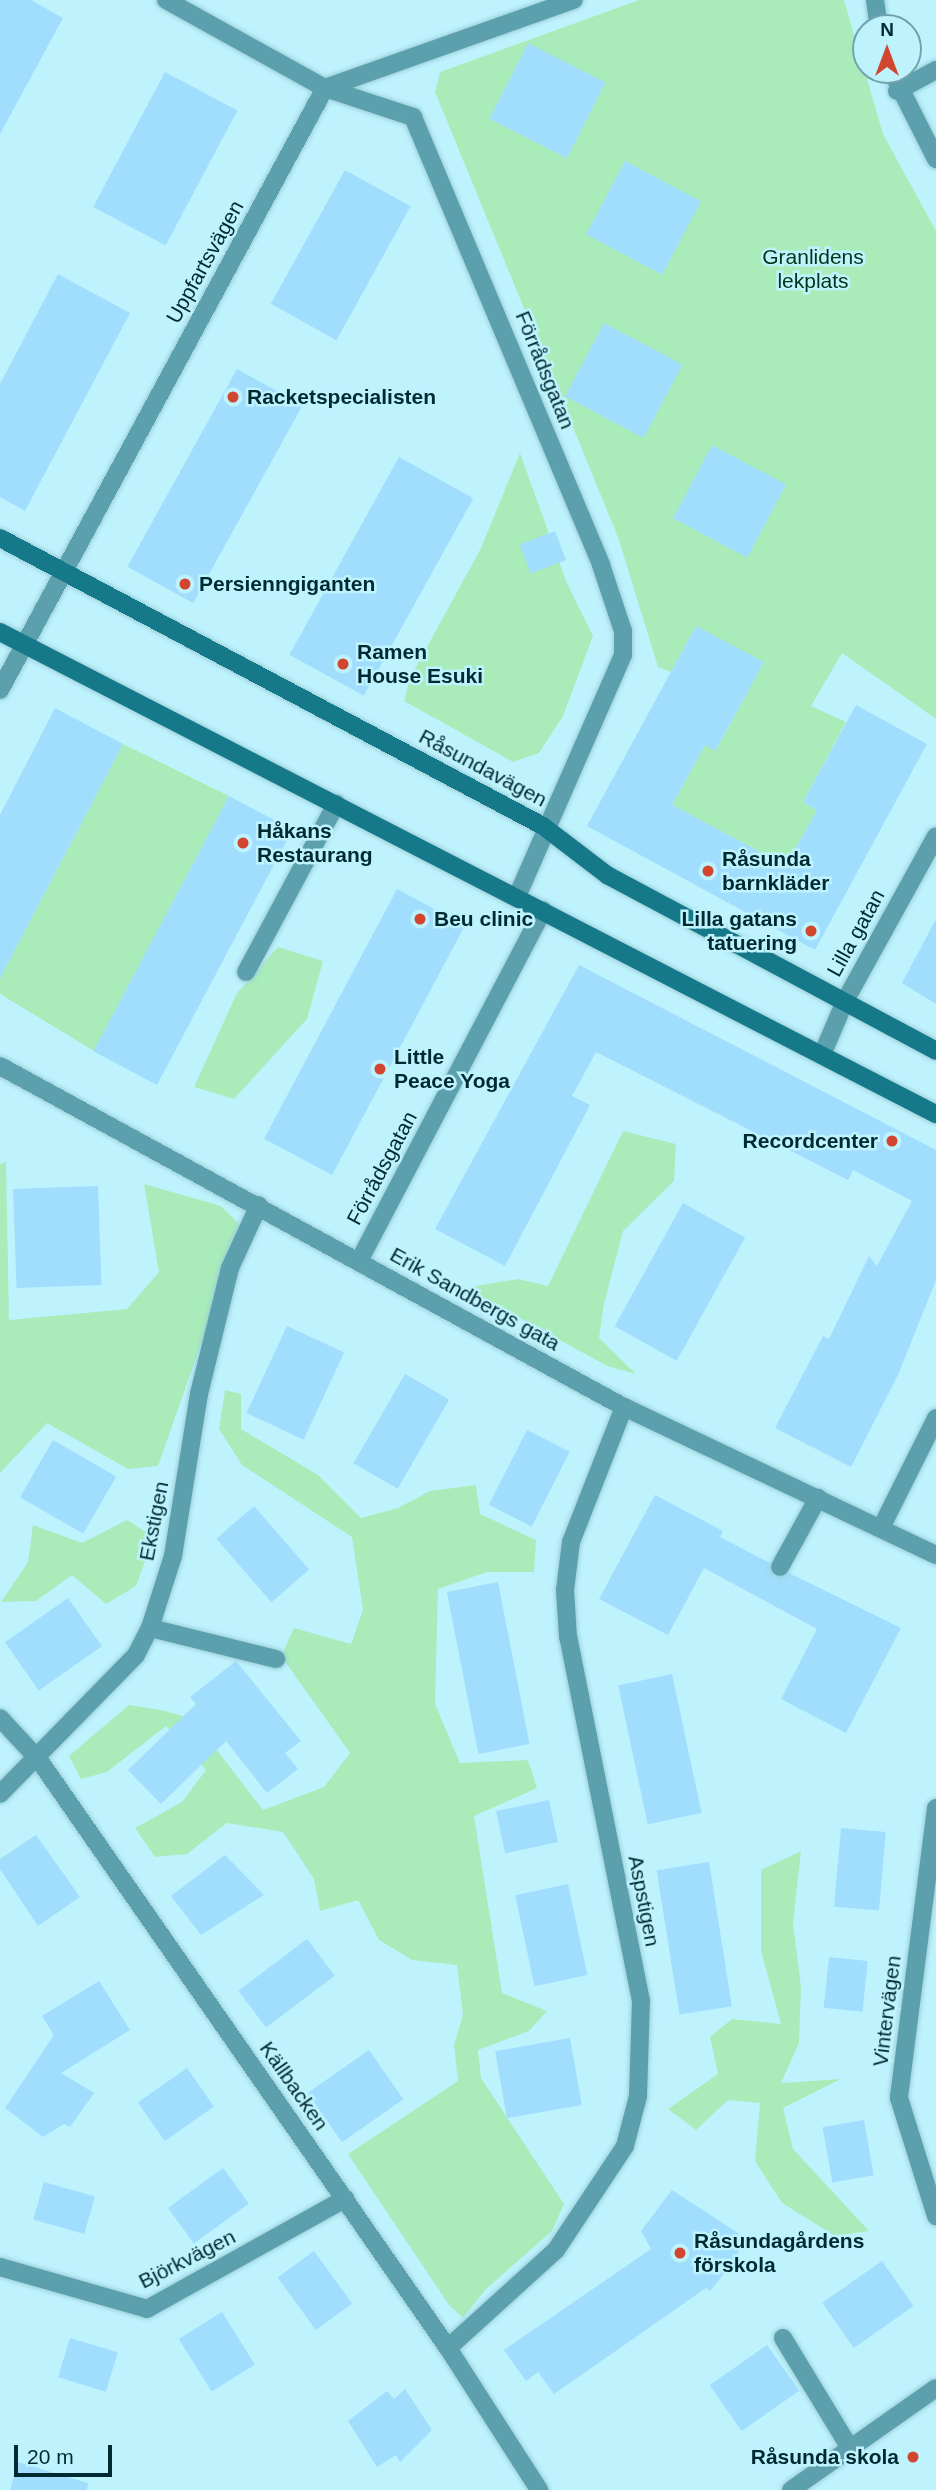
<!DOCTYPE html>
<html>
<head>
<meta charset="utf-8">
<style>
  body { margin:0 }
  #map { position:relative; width:936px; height:2490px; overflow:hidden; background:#bef3fe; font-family:Helvetica,sans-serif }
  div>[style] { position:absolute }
  .green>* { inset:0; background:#a9ecba }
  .building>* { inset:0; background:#a1ddfc; transform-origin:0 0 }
  .roads { filter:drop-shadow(0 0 2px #9ccfd9) drop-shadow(0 0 2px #9ccfd9) }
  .lane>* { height:18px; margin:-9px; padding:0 9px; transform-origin:9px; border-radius:9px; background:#5ca0ae }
  .street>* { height:18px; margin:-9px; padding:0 9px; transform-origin:9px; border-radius:9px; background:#5ca0ae }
  .secondary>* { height:18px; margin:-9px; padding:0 9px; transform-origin:9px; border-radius:9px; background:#167989 }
  .dots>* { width:19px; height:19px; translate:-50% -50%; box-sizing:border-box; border:4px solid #bef3fe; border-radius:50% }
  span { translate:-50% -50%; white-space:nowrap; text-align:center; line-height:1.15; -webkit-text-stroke:5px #bef3fe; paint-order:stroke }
  .park-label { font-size:21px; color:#003516 }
  .street-label { font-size:21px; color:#002a31 }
  .poi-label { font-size:21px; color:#002a31; font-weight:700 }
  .left { translate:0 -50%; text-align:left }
  .right { translate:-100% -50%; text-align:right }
  .north { position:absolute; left:852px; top:14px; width:70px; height:70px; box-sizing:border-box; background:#bef3fe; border:2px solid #72a3ac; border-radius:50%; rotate:0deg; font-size:19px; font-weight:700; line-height:28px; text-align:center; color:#002a31 }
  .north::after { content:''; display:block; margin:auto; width:24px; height:32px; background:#d2462f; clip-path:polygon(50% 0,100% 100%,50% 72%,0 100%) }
  .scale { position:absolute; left:14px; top:2445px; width:98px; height:32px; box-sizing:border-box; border:4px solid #002a31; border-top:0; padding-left:9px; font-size:21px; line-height:24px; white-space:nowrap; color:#002a31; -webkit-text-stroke:5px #bef3fe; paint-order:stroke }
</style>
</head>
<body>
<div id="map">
  <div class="green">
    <div style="clip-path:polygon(639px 0,844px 0,883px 134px,936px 231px,936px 719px,842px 653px,811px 706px,846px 722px,803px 802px,817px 810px,786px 866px,672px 805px,705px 745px,716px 750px,763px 663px,696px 626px,671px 672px,658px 667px,618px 537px,435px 92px,440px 72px)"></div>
    <div style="clip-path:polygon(520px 453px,566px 581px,593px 636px,563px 716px,539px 753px,513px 762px,404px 701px,410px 678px,481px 548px)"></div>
    <div style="clip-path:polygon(123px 744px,229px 796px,94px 1051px,0 994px,0 978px)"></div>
    <div style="clip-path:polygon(278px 947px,323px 961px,307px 1019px,234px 1099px,194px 1087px,237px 993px)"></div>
    <div style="clip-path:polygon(623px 1131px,676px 1144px,674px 1181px,623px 1231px,604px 1304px,599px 1338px,636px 1374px,607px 1366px,465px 1288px,518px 1279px,548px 1286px)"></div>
    <div style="clip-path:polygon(6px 1162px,9px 1320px,127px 1309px,159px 1272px,144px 1184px,221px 1206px,242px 1227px,158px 1466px,128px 1469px,47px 1423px,0 1473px,0 1164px)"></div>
    <div style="clip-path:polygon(225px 1390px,241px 1394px,241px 1429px,318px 1475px,361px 1518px,398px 1508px,430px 1491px,476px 1485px,480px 1514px,536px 1540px,534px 1572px,487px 1572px,438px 1589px,435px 1704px,460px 1763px,528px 1760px,537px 1788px,474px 1816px,502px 1993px,547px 2011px,529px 2031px,478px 2050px,481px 2078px,564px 2204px,552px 2231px,485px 2290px,463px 2318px,449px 2305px,348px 2154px,458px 2081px,454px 2045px,463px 2015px,457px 1965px,412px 1960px,379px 1940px,358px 1900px,320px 1911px,314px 1879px,283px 1832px,227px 1823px,187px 1854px,155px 1857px,135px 1828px,182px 1802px,206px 1770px,166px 1726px,107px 1772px,81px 1779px,69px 1756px,129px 1705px,161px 1710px,193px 1719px,263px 1810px,324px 1787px,350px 1753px,281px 1656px,294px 1628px,351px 1644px,363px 1610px,352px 1537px,242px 1465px,219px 1429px)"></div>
    <div style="clip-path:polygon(127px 1520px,154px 1537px,136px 1586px,106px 1604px,72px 1575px,36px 1601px,1px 1602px,28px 1562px,33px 1525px,82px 1543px)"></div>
    <div style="clip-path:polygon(801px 1851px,793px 1923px,801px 1987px,799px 2043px,781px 2083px,841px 2079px,783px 2108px,793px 2149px,869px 2231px,835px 2236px,782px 2203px,755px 2161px,760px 2103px,728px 2100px,696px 2130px,668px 2109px,718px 2074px,710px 2037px,732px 2019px,781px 2024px,761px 1951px,761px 1870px)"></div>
  </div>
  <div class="building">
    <div style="clip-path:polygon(0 0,31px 0,63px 18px,0 134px)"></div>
    <div style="left:528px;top:43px;width:87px;height:85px;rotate:27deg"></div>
    <div style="left:165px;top:72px;width:82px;height:153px;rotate:28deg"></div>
    <div style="left:625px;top:161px;width:86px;height:83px;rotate:28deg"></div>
    <div style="left:345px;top:170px;width:75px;height:153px;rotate:29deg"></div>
    <div style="clip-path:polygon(58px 274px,130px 313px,25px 511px,0 497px,0 384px)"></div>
    <div style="left:604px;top:323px;width:89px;height:83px;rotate:28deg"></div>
    <div style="left:237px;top:369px;width:75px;height:226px;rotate:29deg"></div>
    <div style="left:712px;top:445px;width:84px;height:83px;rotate:28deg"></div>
    <div style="left:399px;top:457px;width:85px;height:226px;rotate:29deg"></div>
    <div style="left:555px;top:531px;width:31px;height:38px;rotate:69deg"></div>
    <div style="clip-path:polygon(696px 626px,764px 662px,715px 751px,705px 745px,672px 805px,786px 866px,817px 810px,803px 802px,856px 705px,927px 744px,815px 950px,587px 826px)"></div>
    <div style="clip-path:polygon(55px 708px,123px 744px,0 978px,0 815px)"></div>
    <div style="left:229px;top:796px;width:72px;height:289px;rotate:28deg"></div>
    <div style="left:397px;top:889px;width:77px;height:283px;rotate:28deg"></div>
    <div style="clip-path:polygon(936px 919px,936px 1004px,902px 983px)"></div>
    <div style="clip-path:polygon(579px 965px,936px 1150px,936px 1280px,898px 1375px,851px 1467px,775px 1428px,823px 1336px,829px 1339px,869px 1256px,877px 1266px,912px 1201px,853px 1170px,848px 1180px,596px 1052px,572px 1096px,590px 1105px,505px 1266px,435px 1229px)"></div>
    <div style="left:98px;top:1186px;width:99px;height:85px;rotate:88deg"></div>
    <div style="left:683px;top:1203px;width:71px;height:141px;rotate:29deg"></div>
    <div style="left:287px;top:1326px;width:63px;height:96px;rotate:25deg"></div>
    <div style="left:405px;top:1374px;width:51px;height:103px;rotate:30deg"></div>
    <div style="left:527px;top:1430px;width:48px;height:84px;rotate:27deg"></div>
    <div style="left:53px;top:1440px;width:73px;height:66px;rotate:30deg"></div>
    <div style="clip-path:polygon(655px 1495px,723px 1531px,720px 1537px,770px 1563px,775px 1577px,789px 1573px,901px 1628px,846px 1733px,781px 1699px,817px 1629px,704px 1568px,668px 1635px,599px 1599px)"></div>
    <div style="left:254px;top:1506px;width:84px;height:50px;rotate:49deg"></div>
    <div style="left:498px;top:1582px;width:165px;height:52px;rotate:79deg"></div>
    <div style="left:68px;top:1598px;width:59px;height:77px;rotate:55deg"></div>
    <div style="clip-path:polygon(236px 1661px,301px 1741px,285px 1753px,298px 1769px,267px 1793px,226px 1741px,161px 1804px,128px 1770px,196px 1704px,190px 1697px)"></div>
    <div style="left:672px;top:1674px;width:142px;height:55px;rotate:78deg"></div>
    <div style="left:549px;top:1800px;width:43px;height:54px;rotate:78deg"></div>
    <div style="left:841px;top:1828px;width:45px;height:79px;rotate:5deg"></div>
    <div style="clip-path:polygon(36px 1835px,80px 1897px,38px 1926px,0 1869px,0 1859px)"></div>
    <div style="clip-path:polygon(225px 1855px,264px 1895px,201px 1935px,171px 1896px)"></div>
    <div style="left:709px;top:1862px;width:146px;height:53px;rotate:81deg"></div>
    <div style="left:568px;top:1884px;width:93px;height:54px;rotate:78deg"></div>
    <div style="left:307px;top:1939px;width:46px;height:86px;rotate:53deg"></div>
    <div style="left:829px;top:1957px;width:39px;height:51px;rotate:6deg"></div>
    <div style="clip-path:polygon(99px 1981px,130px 2030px,61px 2073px,94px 2093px,70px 2127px,64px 2124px,43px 2137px,5px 2108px,54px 2035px,42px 2016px)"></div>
    <div style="left:570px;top:2038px;width:68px;height:76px;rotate:80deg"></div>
    <div style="left:369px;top:2050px;width:60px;height:75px;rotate:55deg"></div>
    <div style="left:187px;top:2068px;width:47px;height:60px;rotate:55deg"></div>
    <div style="left:864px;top:2120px;width:56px;height:42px;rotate:80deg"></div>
    <div style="left:223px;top:2168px;width:44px;height:68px;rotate:54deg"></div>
    <div style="left:44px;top:2182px;width:53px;height:39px;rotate:16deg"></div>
    <div style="clip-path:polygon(672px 2190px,747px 2239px,728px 2269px,710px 2291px,706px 2288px,554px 2394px,538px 2372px,526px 2381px,504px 2350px,651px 2249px,641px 2231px)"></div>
    <div style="left:314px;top:2251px;width:65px;height:45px;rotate:54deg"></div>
    <div style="left:882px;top:2261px;width:55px;height:73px;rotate:55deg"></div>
    <div style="left:222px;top:2312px;width:62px;height:51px;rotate:58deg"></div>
    <div style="left:70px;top:2338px;width:50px;height:41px;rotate:17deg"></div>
    <div style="left:767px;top:2345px;width:56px;height:70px;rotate:55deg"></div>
    <div style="clip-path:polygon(405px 2389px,432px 2430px,400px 2462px,396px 2455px,377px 2467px,348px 2421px,387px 2391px,394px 2399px)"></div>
    <div style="clip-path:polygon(18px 2462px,88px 2483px,87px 2490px,10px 2490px)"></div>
  </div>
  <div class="roads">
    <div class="lane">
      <div style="left:246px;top:972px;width:191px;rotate:-61.8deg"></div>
      <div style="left:780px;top:1567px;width:79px;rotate:-61.2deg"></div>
      <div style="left:150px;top:1628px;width:130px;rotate:13.8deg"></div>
      <div style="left:783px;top:2338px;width:131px;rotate:58.7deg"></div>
    </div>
    <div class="street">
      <div style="left:166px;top:0;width:182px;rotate:29deg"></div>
      <div style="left:325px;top:88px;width:93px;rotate:18.2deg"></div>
      <div style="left:413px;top:117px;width:486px;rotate:67.2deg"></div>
      <div style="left:601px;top:565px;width:70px;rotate:71.6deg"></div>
      <div style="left:623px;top:631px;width:24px;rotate:90deg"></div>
      <div style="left:623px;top:655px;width:263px;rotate:113.7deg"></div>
      <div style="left:875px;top:0;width:28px;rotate:82deg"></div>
      <div style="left:891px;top:70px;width:100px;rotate:63.2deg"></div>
      <div style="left:897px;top:91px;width:44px;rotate:-28.3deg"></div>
      <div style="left:0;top:690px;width:684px;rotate:-61.64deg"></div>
      <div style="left:325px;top:88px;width:264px;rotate:-19.5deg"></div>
      <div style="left:822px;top:1055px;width:59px;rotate:-66.9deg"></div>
      <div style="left:845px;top:1001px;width:188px;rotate:-61.1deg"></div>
      <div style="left:0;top:1066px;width:711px;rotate:28.66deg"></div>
      <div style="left:624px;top:1407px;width:345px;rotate:25.4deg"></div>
      <div style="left:359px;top:1261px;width:396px;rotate:-62.3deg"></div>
      <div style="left:881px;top:1528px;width:123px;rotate:-63.4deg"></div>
      <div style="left:0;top:1718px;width:57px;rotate:47.1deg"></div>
      <div style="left:39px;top:1760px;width:716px;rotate:55.18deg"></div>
      <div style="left:448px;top:2348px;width:169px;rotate:57.3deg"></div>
      <div style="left:0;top:1794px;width:194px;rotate:-45.6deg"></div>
      <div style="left:136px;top:1655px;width:30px;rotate:-63deg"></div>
      <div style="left:150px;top:1628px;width:76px;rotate:-72.3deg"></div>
      <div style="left:173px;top:1556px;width:164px;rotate:-80.9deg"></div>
      <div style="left:199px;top:1394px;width:130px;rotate:-76.2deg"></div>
      <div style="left:230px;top:1268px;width:69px;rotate:-65.3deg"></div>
      <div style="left:936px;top:1808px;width:292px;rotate:97.3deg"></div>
      <div style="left:899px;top:2098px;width:124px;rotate:72.6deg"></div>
      <div style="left:0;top:2267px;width:153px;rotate:15.9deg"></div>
      <div style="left:147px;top:2309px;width:227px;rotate:-29.1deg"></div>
      <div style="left:448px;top:2348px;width:146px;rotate:-42.2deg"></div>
      <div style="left:556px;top:2250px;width:125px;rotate:-56.4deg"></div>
      <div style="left:625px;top:2146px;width:52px;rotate:-75.4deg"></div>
      <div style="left:638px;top:2096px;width:95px;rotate:-88.2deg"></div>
      <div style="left:641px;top:2001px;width:371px;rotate:-101.3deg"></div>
      <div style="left:568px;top:1637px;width:47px;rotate:-93.7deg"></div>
      <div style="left:565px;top:1590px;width:48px;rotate:-82.9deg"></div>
      <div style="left:571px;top:1542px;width:145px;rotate:-68.6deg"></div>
      <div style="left:791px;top:2490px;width:177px;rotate:-35.1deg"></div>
    </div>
    <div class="secondary">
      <div style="left:0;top:538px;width:615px;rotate:27.94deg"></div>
      <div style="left:543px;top:826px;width:81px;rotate:37.4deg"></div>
      <div style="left:607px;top:875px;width:373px;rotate:28.1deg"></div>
      <div style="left:0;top:632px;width:1053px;rotate:27.25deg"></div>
    </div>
  </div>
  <div class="dots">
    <div style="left:233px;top:397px;background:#d2462f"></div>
    <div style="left:185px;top:584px;background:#d2462f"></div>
    <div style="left:343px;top:664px;background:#d2462f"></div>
    <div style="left:243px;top:843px;background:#d2462f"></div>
    <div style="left:708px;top:871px;background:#d2462f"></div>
    <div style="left:420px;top:919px;background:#d2462f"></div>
    <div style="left:811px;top:931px;background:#d2462f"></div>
    <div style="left:380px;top:1069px;background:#d2462f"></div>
    <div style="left:892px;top:1141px;background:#d2462f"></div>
    <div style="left:680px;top:2253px;background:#d2462f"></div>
    <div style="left:913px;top:2457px;background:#d2462f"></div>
  </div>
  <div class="park-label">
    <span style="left:813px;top:269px">Granlidens<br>lekplats</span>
  </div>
  <div class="street-label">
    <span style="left:205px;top:262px;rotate:-61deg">Uppfartsvägen</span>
    <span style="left:545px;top:370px;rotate:68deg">Förrådsgatan</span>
    <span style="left:483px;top:768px;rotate:28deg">Råsundavägen</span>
    <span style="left:856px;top:933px;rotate:-61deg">Lilla gatan</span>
    <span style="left:382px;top:1168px;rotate:-62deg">Förrådsgatan</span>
    <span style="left:475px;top:1299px;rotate:29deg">Erik Sandbergs gata</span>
    <span style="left:154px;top:1521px;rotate:-79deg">Ekstigen</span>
    <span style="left:644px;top:1901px;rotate:79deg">Aspstigen</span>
    <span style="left:887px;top:2011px;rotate:-83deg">Vintervägen</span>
    <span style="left:294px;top:2086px;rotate:55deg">Källbacken</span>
    <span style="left:187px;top:2259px;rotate:-27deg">Björkvägen</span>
  </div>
  <div class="poi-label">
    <span class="left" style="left:247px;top:397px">Racketspecialisten</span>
    <span class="left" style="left:199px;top:584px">Persienngiganten</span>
    <span class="left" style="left:357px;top:664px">Ramen<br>House Esuki</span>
    <span class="left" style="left:257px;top:843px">Håkans<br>Restaurang</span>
    <span class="left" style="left:722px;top:871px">Råsunda<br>barnkläder</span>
    <span class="left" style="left:434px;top:919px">Beu clinic</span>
    <span class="right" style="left:797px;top:931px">Lilla gatans<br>tatuering</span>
    <span class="left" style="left:394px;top:1069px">Little<br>Peace Yoga</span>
    <span class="right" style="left:878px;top:1141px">Recordcenter</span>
    <span class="left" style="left:694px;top:2253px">Råsundagårdens<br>förskola</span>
    <span class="right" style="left:899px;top:2457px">Råsunda skola</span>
  </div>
  <div class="north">N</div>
  <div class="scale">20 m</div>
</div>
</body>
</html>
